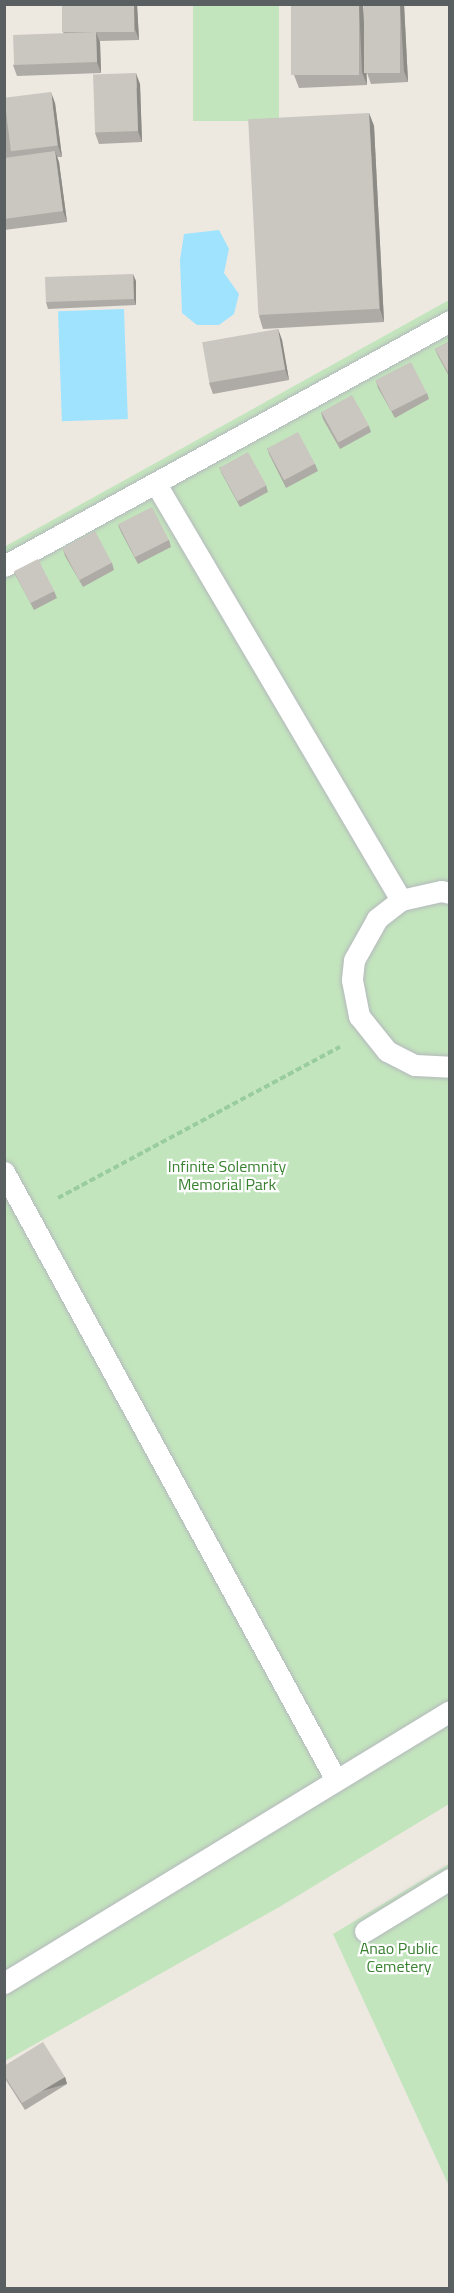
<!DOCTYPE html>
<html>
<head>
<meta charset="utf-8">
<style>
  body { margin:0 }
  #map { position:relative; width:454px; height:2293px; overflow:hidden; background:#ede9e1; font-family:"Titillium Web",sans-serif }
  div>[style] { position:absolute }
  .green>* { inset:0; background:#c3e5bd; transform-origin:0 0 }
  .water>* { inset:0; background:#9fe3ff; transform-origin:0 0 }
  .path>* { height:4px; margin-top:-2px; transform-origin:0; background:repeating-linear-gradient(90deg,#99cc9f 0 6px,transparent 0 9px) }
  .roads { filter:drop-shadow(0 0 2px #b4b8bc) drop-shadow(0 0 2px #b4b8bc) }
  .service>* { height:21px; margin:-10.5px; padding:0 10.5px; transform-origin:10.5px; border-radius:10.5px; background:#fff }
  .wall>* { inset:0; background:#aeaaa5 }
  .shaded-wall>* { inset:0; background:#8d8b86; transform-origin:0 0 }
  .building>* { inset:0; background:#cac6c0; transform-origin:0 0 }
  span { translate:-50% -50%; white-space:nowrap; text-align:center; line-height:1.15; -webkit-text-stroke:4.5px #fff; paint-order:stroke }
  .park-label { font-size:16px; color:#3a8132 }
  .frame { position:absolute; inset:0; border:6px solid #5a5f62; pointer-events:none }
</style>
</head>
<body>
<div id="map">
  <div class="green">
    <div style="left:193px;top:5px;width:86px;height:116px"></div>
    <div style="clip-path:polygon(449px 300px,449px 1804px,281px 1906px,5px 2061px,4px 547px)"></div>
    <div style="clip-path:polygon(449px 1864px,449px 2186px,333px 1934px)"></div>
  </div>
  <div class="water">
    <div style="clip-path:polygon(219px 230px,229px 249px,224px 273px,239px 294px,234px 314px,219px 325px,197px 325px,182px 313px,180px 260px,184px 234px)"></div>
    <div style="left:124px;top:309px;width:110px;height:66px;rotate:88deg"></div>
  </div>
  <div class="path">
    <div style="left:58px;top:1198px;width:320px;rotate:-28.2deg"></div>
  </div>
  <div class="roads">
    <div class="service">
      <div style="left:156px;top:484px;width:483px;rotate:59.5deg"></div>
      <div style="left:4px;top:566px;width:509px;rotate:-28.78deg"></div>
      <div style="left:450px;top:893px;width:9px;rotate:-167deg"></div>
      <div style="left:441px;top:891px;width:41px;rotate:167.3deg"></div>
      <div style="left:401px;top:900px;width:31px;rotate:142deg"></div>
      <div style="left:377px;top:919px;width:47px;rotate:119.3deg"></div>
      <div style="left:354px;top:960px;width:20px;rotate:96deg"></div>
      <div style="left:352px;top:980px;width:37px;rotate:79deg"></div>
      <div style="left:359px;top:1016px;width:45px;rotate:51.3deg"></div>
      <div style="left:387px;top:1051px;width:31px;rotate:27deg"></div>
      <div style="left:415px;top:1065px;width:35px;rotate:3deg"></div>
      <div style="left:4px;top:1172px;width:693px;rotate:61.36deg"></div>
      <div style="left:365px;top:1931px;width:100px;rotate:-31.5deg"></div>
      <div style="left:4px;top:1983px;width:522px;rotate:-31.38deg"></div>
    </div>
  </div>
  <div class="wall">
    <div style="clip-path:polygon(137px 4px,139px 40px,100px 41px,101px 73px,17px 76px,13px 65px,64px 34px,63px 32px)"></div>
    <div style="clip-path:polygon(363px 4px,367px 85px,299px 88px,294px 75px)"></div>
    <div style="clip-path:polygon(364px 4px,404px 4px,408px 82px,371px 84px,367px 73px)"></div>
    <div style="clip-path:polygon(140px 84px,142px 142px,99px 144px,95px 133px)"></div>
    <div style="clip-path:polygon(4px 98px,55px 103px,62px 157px,57px 157px,59px 162px,67px 222px,4px 230px)"></div>
    <div style="clip-path:polygon(369px 113px,374px 126px,384px 322px,263px 329px,259px 316px)"></div>
    <div style="clip-path:polygon(136px 281px,136px 305px,48px 309px,46px 302px)"></div>
    <div style="clip-path:polygon(278px 329px,282px 340px,289px 380px,213px 394px,209px 383px)"></div>
    <div style="clip-path:polygon(450px 341px,450px 378px,438px 356px,435px 349px)"></div>
    <div style="clip-path:polygon(376px 381px,427px 393px,429px 399px,395px 418px,378px 388px)"></div>
    <div style="clip-path:polygon(321px 412px,369px 426px,371px 432px,340px 449px,323px 419px)"></div>
    <div style="clip-path:polygon(267px 448px,315px 464px,318px 471px,286px 488px,269px 454px)"></div>
    <div style="clip-path:polygon(219px 467px,266px 485px,268px 492px,240px 507px,222px 474px)"></div>
    <div style="clip-path:polygon(118px 525px,169px 540px,171px 547px,138px 564px,121px 532px)"></div>
    <div style="clip-path:polygon(63px 549px,112px 563px,114px 570px,83px 587px,65px 556px)"></div>
    <div style="clip-path:polygon(14px 572px,54px 591px,57px 598px,34px 610px,17px 578px)"></div>
    <div style="clip-path:polygon(4px 2066px,65px 2077px,67px 2084px,25px 2110px,4px 2077px)"></div>
  </div>
  <div class="shaded-wall">
    <div style="clip-path:polygon(134px 4px,137px 4px,139px 40px,135px 29px)"></div>
    <div style="clip-path:polygon(359px 4px,363px 4px,367px 85px,362px 72px)"></div>
    <div style="clip-path:polygon(400px 4px,404px 4px,408px 82px,404px 71px)"></div>
    <div style="clip-path:polygon(96px 32px,100px 43px,101px 73px,97px 62px)"></div>
    <div style="clip-path:polygon(136px 73px,140px 84px,142px 142px,138px 131px)"></div>
    <div style="clip-path:polygon(51px 92px,55px 103px,62px 157px,58px 146px)"></div>
    <div style="clip-path:polygon(369px 113px,374px 126px,384px 322px,380px 309px)"></div>
    <div style="clip-path:polygon(55px 151px,59px 162px,67px 222px,63px 211px)"></div>
    <div style="clip-path:polygon(133px 274px,136px 281px,136px 305px,134px 299px)"></div>
    <div style="clip-path:polygon(278px 329px,282px 340px,289px 380px,285px 369px)"></div>
    <div style="left:65px;top:2077px;width:7px;height:50px;rotate:74deg"></div>
  </div>
  <div class="building">
    <div style="left:62px;top:4px;width:72px;height:28px"></div>
    <div style="left:291px;top:4px;width:68px;height:71px"></div>
    <div style="left:364px;top:4px;width:36px;height:69px"></div>
    <div style="left:96px;top:32px;width:30px;height:83px;rotate:88deg"></div>
    <div style="left:136px;top:73px;width:58px;height:43px;rotate:88deg"></div>
    <div style="left:51px;top:92px;width:54px;height:47px;rotate:83deg"></div>
    <div style="left:369px;top:113px;width:196px;height:121px;rotate:87deg"></div>
    <div style="clip-path:polygon(55px 151px,63px 211px,4px 219px,4px 158px)"></div>
    <div style="left:133px;top:274px;width:25px;height:88px;rotate:88deg"></div>
    <div style="left:278px;top:329px;width:41px;height:77px;rotate:80deg"></div>
    <div style="clip-path:polygon(450px 341px,450px 376px,435px 349px)"></div>
    <div style="left:411px;top:362px;width:35px;height:40px;rotate:63deg"></div>
    <div style="left:352px;top:395px;width:35px;height:35px;rotate:61deg"></div>
    <div style="left:298px;top:432px;width:36px;height:35px;rotate:62deg"></div>
    <div style="left:248px;top:452px;width:38px;height:33px;rotate:61deg"></div>
    <div style="left:152px;top:507px;width:37px;height:38px;rotate:63deg"></div>
    <div style="left:95px;top:531px;width:36px;height:37px;rotate:62deg"></div>
    <div style="left:38px;top:559px;width:36px;height:27px;rotate:63deg"></div>
    <div style="clip-path:polygon(43px 2042px,65px 2077px,22px 2103px,4px 2075px,4px 2066px)"></div>
  </div>
  <div class="park-label">
    <span style="left:227px;top:1175px">Infinite Solemnity<br>Memorial Park</span>
    <span style="left:399px;top:1957px">Anao Public<br>Cemetery</span>
  </div>
  <div class="frame"></div>
</div>
</body>
</html>
